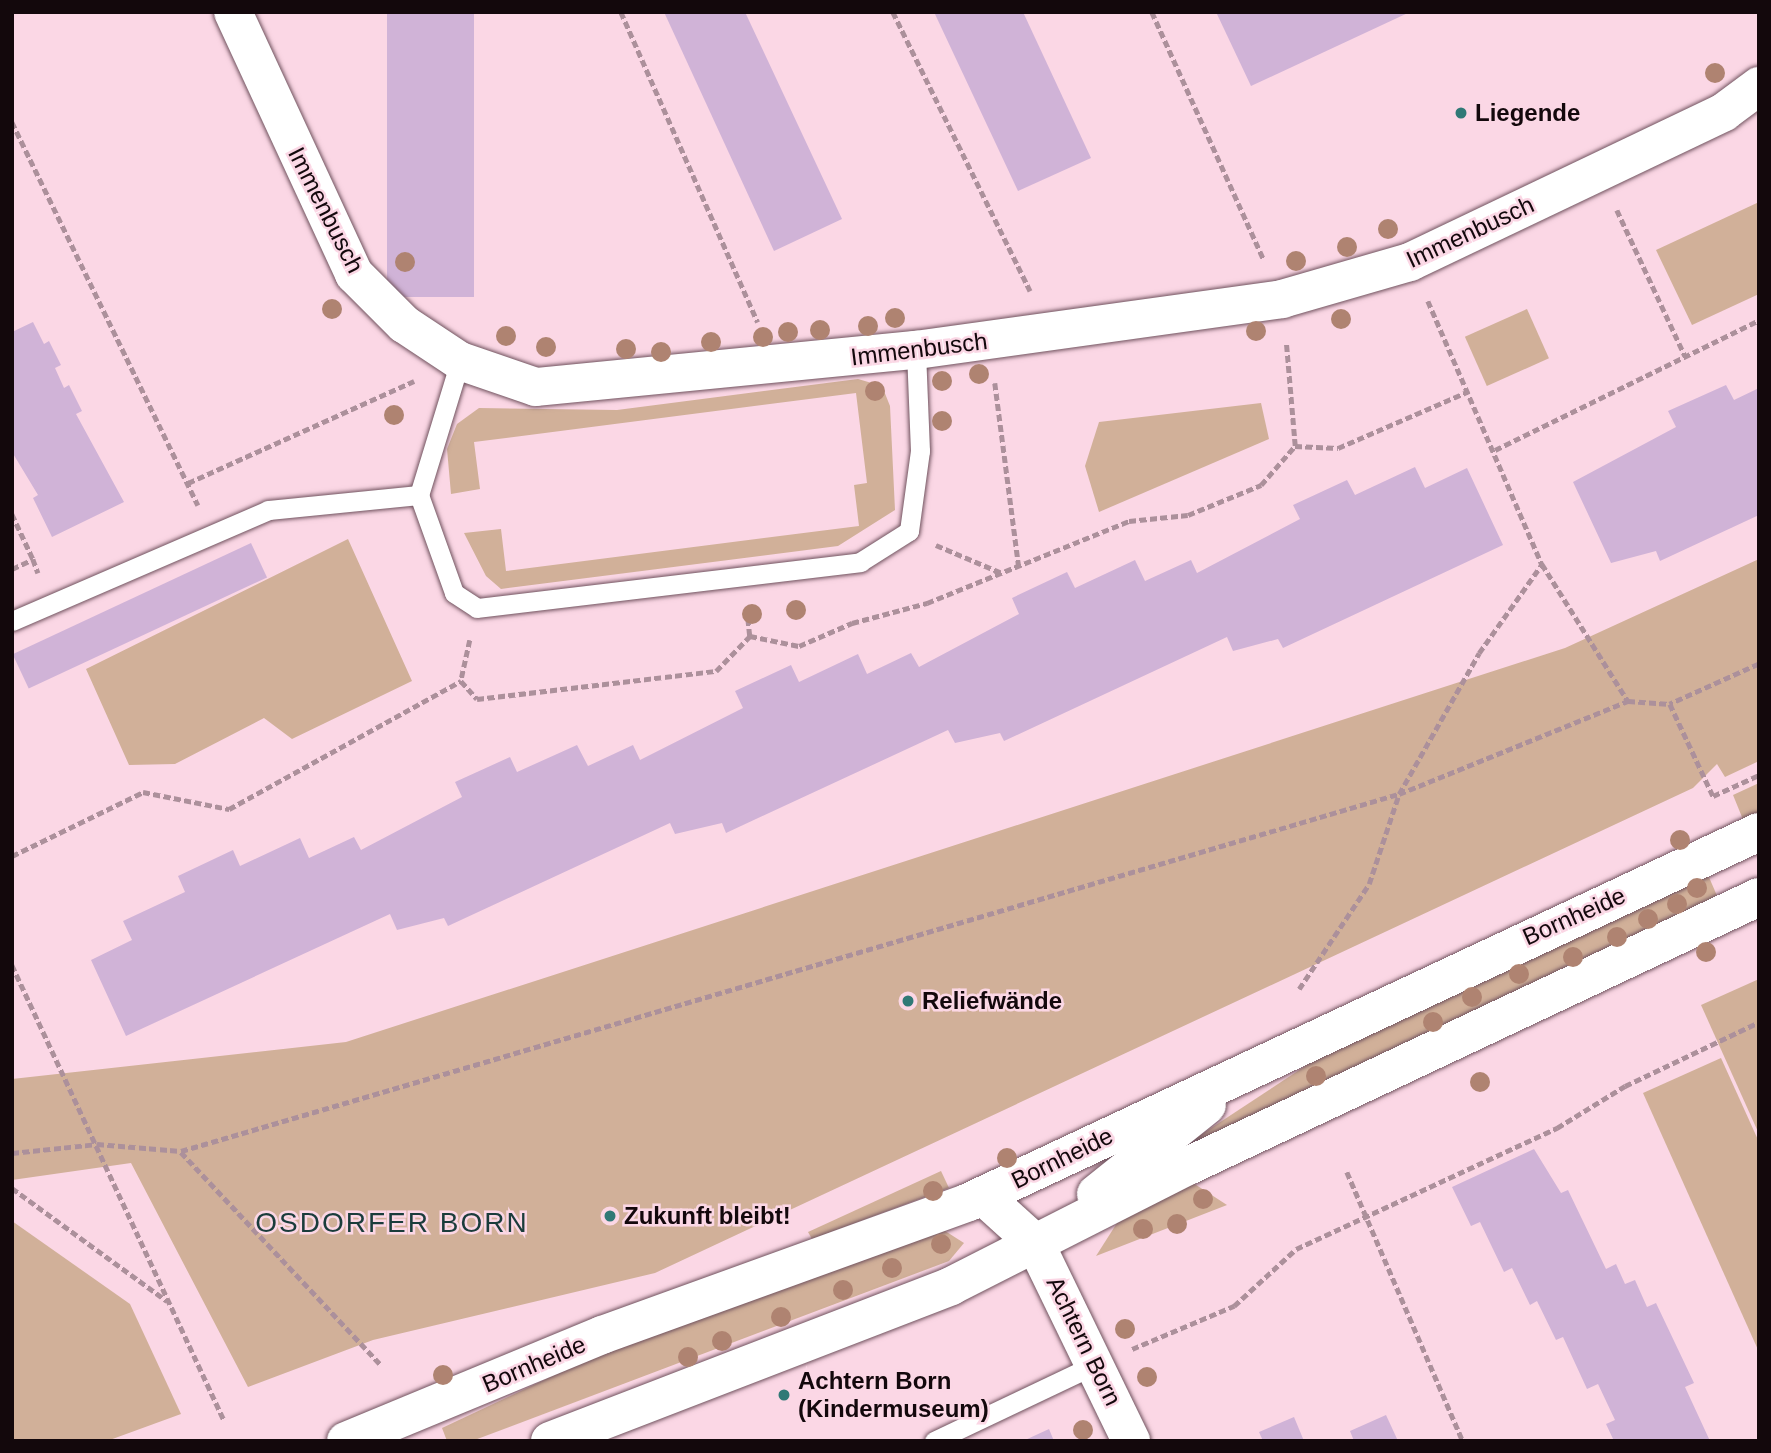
<!DOCTYPE html>
<html>
<head>
<meta charset="utf-8">
<style>
  body { margin:0 }
  #map { position:relative; width:1771px; height:1453px; overflow:hidden; background:#fbd7e5; font-family:Arial,sans-serif }
  div>[style] { position:absolute }
  .green>* { inset:0; background:#d1b099; transform-origin:0 0 }
  .building>* { inset:0; background:#d0b3d7; transform-origin:0 0 }
  .path>* { height:4.5px; margin-top:-2.25px; transform-origin:0; background:repeating-linear-gradient(90deg,#ac909b 0 7px,transparent 0 10.5px) }
  .roads { filter:drop-shadow(0 0 2px #70525e) drop-shadow(0 0 2px #70525e) }
  .service>* { height:19px; margin:-9.5px; padding:0 9.5px; transform-origin:9.5px; border-radius:9.5px; background:#fff }
  .minor>* { height:38px; margin:-19px; padding:0 19px; transform-origin:19px; border-radius:19px; background:#fff }
  .tertiary>* { height:38px; margin:-19px; padding:0 19px; transform-origin:19px; border-radius:19px; background:#fff }
  .trees>* { width:20px; height:20px; margin:-10px; border-radius:50%; background:#af8371 }
  .dots>* { width:19px; height:19px; translate:-50% -50%; box-sizing:border-box; border:4px solid #fbd7e5; border-radius:50% }
  span { translate:-50% -50%; white-space:nowrap; text-align:center; line-height:1.15; -webkit-text-stroke:5px #fbd7e5; paint-order:stroke }
  .poi-label { font-size:24px; color:#13080c; font-weight:700 }
  .left { translate:0 -50%; text-align:left }
  .street-label { font-size:24px; color:#13080c }
  .quarter-label { font-size:28px; color:#1a3c3b; letter-spacing:2px }
  .frame { position:absolute; inset:0; border:14px solid #13080c; pointer-events:none }
</style>
</head>
<body>
<div id="map">
  <div class="green">
    <div style="clip-path:polygon(1759px 202px,1759px 294px,1692px 325px,1656px 250px)"></div>
    <div style="left:1527px;top:309px;width:54px;height:68px;rotate:66deg"></div>
    <div style="clip-path:polygon(858px 379px,882px 386px,890px 406px,895px 510px,838px 546px,501px 589px,486px 576px,464px 533px,501px 529px,506px 571px,859px 526px,854px 485px,867px 483px,856px 393px,474px 442px,480px 489px,451px 494px,447px 449px,457px 424px,479px 408px,617px 410px)"></div>
    <div style="clip-path:polygon(1261px 403px,1269px 439px,1099px 512px,1085px 466px,1099px 422px)"></div>
    <div style="clip-path:polygon(348px 539px,412px 681px,292px 739px,264px 718px,175px 764px,129px 765px,86px 669px)"></div>
    <div style="clip-path:polygon(1759px 559px,1759px 761px,1725px 777px,1717px 764px,1693px 788px,655px 1273px,373px 1340px,248px 1387px,131px 1163px,12px 1180px,12px 1079px,346px 1042px,1565px 648px)"></div>
    <div style="clip-path:polygon(1759px 783px,1759px 815px,1744px 822px,1733px 795px)"></div>
    <div style="clip-path:polygon(1705px 868px,1718px 898px,1198px 1143px,1196px 1138px,1372px 1022px)"></div>
    <div style="clip-path:polygon(1759px 979px,1759px 1134px,1701px 1005px)"></div>
    <div style="clip-path:polygon(1721px 1058px,1759px 1142px,1759px 1352px,1643px 1093px)"></div>
    <div style="clip-path:polygon(941px 1171px,949px 1188px,812px 1239px,808px 1232px)"></div>
    <div style="clip-path:polygon(1190px 1181px,1227px 1205px,1096px 1256px,1117px 1223px)"></div>
    <div style="clip-path:polygon(12px 1221px,130px 1304px,181px 1414px,107px 1441px,12px 1441px)"></div>
    <div style="clip-path:polygon(942px 1229px,964px 1243px,949px 1261px,472px 1441px,447px 1441px,442px 1428px,610px 1349px)"></div>
  </div>
  <div class="building">
    <div style="left:387px;top:12px;width:87px;height:285px"></div>
    <div style="clip-path:polygon(664px 12px,745px 12px,842px 219px,774px 251px)"></div>
    <div style="clip-path:polygon(934px 12px,1023px 12px,1091px 158px,1018px 191px)"></div>
    <div style="clip-path:polygon(1216px 12px,1410px 12px,1251px 86px)"></div>
    <div style="clip-path:polygon(33px 322px,44px 344px,49px 341px,61px 365px,55px 368px,64px 388px,69px 385px,82px 411px,76px 414px,124px 502px,52px 537px,33px 498px,38px 495px,12px 452px,12px 332px)"></div>
    <div style="clip-path:polygon(1726px 385px,1734px 400px,1759px 388px,1759px 515px,1660px 561px,1656px 551px,1611px 563px,1573px 482px,1676px 427px,1668px 411px)"></div>
    <div style="clip-path:polygon(1415px 467px,1425px 488px,1467px 468px,1503px 545px,1283px 648px,1278px 639px,1233px 651px,1227px 637px,1004px 741px,1000px 733px,955px 743px,948px 730px,726px 833px,722px 823px,675px 834px,670px 823px,448px 926px,444px 918px,397px 930px,390px 914px,126px 1036px,91px 960px,132px 940px,123px 921px,185px 892px,178px 876px,233px 850px,240px 866px,300px 838px,309px 858px,354px 837px,361px 850px,462px 797px,455px 782px,510px 757px,517px 772px,577px 745px,588px 766px,633px 745px,640px 760px,743px 708px,735px 691px,791px 665px,799px 682px,858px 654px,867px 674px,911px 653px,919px 667px,1019px 614px,1012px 598px,1067px 572px,1075px 588px,1135px 560px,1145px 581px,1191px 560px,1197px 573px,1300px 519px,1293px 505px,1347px 480px,1355px 495px)"></div>
    <div style="left:251px;top:543px;width:38px;height:263px;rotate:65deg"></div>
    <div style="clip-path:polygon(1534px 1149px,1561px 1193px,1568px 1190px,1606px 1269px,1616px 1264px,1625px 1284px,1635px 1280px,1647px 1307px,1656px 1303px,1694px 1383px,1685px 1387px,1710px 1441px,1614px 1441px,1606px 1424px,1615px 1420px,1598px 1384px,1587px 1389px,1563px 1337px,1556px 1340px,1537px 1301px,1530px 1305px,1512px 1268px,1504px 1272px,1480px 1222px,1471px 1226px,1452px 1187px)"></div>
    <div style="clip-path:polygon(1386px 1415px,1398px 1441px,1354px 1441px,1350px 1431px)"></div>
    <div style="clip-path:polygon(1294px 1417px,1304px 1441px,1263px 1441px,1259px 1432px)"></div>
    <div style="clip-path:polygon(1049px 1429px,1054px 1441px,1023px 1441px)"></div>
  </div>
  <div class="path">
    <div style="left:621px;top:12px;width:339px;rotate:66.2deg"></div>
    <div style="left:893px;top:12px;width:311px;rotate:63.8deg"></div>
    <div style="left:1152px;top:12px;width:272px;rotate:65.7deg"></div>
    <div style="left:12px;top:122px;width:426px;rotate:64.1deg"></div>
    <div style="left:1617px;top:210px;width:161px;rotate:65deg"></div>
    <div style="left:1428px;top:301px;width:287px;rotate:66.6deg"></div>
    <div style="left:1542px;top:564px;width:162px;rotate:57.9deg"></div>
    <div style="left:1628px;top:701px;width:42px;rotate:4.1deg"></div>
    <div style="left:995px;top:383px;width:187px;rotate:82.6deg"></div>
    <div style="left:1295px;top:446px;width:43px;rotate:2.7deg"></div>
    <div style="left:1338px;top:448px;width:143px;rotate:-23.5deg"></div>
    <div style="left:1495px;top:450px;width:294px;rotate:-26.2deg"></div>
    <div style="left:188px;top:483px;width:248px;rotate:-24.3deg"></div>
    <div style="left:12px;top:514px;width:50px;rotate:65deg"></div>
    <div style="left:936px;top:545px;width:72px;rotate:23deg"></div>
    <div style="left:12px;top:569px;width:23px;rotate:-25deg"></div>
    <div style="left:33px;top:559px;width:15px;rotate:70deg"></div>
    <div style="left:747px;top:608px;width:28px;rotate:84deg"></div>
    <div style="left:470px;top:640px;width:42px;rotate:102.4deg"></div>
    <div style="left:461px;top:681px;width:24px;rotate:48deg"></div>
    <div style="left:477px;top:699px;width:241px;rotate:-6.7deg"></div>
    <div style="left:716px;top:671px;width:49px;rotate:-45.8deg"></div>
    <div style="left:750px;top:636px;width:50px;rotate:11.5deg"></div>
    <div style="left:799px;top:646px;width:58px;rotate:-23.5deg"></div>
    <div style="left:852px;top:623px;width:78px;rotate:-14.9deg"></div>
    <div style="left:927px;top:603px;width:218px;rotate:-22.1deg"></div>
    <div style="left:1129px;top:521px;width:59px;rotate:-5.8deg"></div>
    <div style="left:1188px;top:515px;width:79px;rotate:-22.3deg"></div>
    <div style="left:1261px;top:485px;width:52px;rotate:-48.9deg"></div>
    <div style="left:1295px;top:446px;width:104px;rotate:-94.9deg"></div>
    <div style="left:1759px;top:664px;width:98px;rotate:155.8deg"></div>
    <div style="left:1670px;top:704px;width:102px;rotate:64.9deg"></div>
    <div style="left:1713px;top:796px;width:51px;rotate:-24.5deg"></div>
    <div style="left:12px;top:856px;width:146px;rotate:-26deg"></div>
    <div style="left:143px;top:792px;width:88px;rotate:11.2deg"></div>
    <div style="left:229px;top:809px;width:265px;rotate:-28.9deg"></div>
    <div style="left:12px;top:965px;width:502px;rotate:65.02deg"></div>
    <div style="left:1299px;top:989px;width:126px;rotate:-56.3deg"></div>
    <div style="left:1369px;top:884px;width:95px;rotate:-71.6deg"></div>
    <div style="left:1399px;top:794px;width:162px;rotate:-60.4deg"></div>
    <div style="left:1479px;top:653px;width:109px;rotate:-54.7deg"></div>
    <div style="left:181px;top:1152px;width:292px;rotate:46.8deg"></div>
    <div style="left:12px;top:1153px;width:85px;rotate:-6deg"></div>
    <div style="left:97px;top:1144px;width:84px;rotate:4.8deg"></div>
    <div style="left:181px;top:1151px;width:1269px;rotate:-16.34deg"></div>
    <div style="left:1399px;top:794px;width:247px;rotate:-22.1deg"></div>
    <div style="left:1347px;top:1172px;width:293px;rotate:66.7deg"></div>
    <div style="left:12px;top:1188px;width:192px;rotate:36.1deg"></div>
    <div style="left:1132px;top:1349px;width:111px;rotate:-22.9deg"></div>
    <div style="left:1234px;top:1306px;width:84px;rotate:-42.6deg"></div>
    <div style="left:1296px;top:1249px;width:288px;rotate:-24.9deg"></div>
    <div style="left:1557px;top:1128px;width:80px;rotate:-31.7deg"></div>
    <div style="left:1625px;top:1086px;width:148px;rotate:-25.5deg"></div>
  </div>
  <div class="roads">
    <div class="service">
      <div style="left:460px;top:361px;width:140px;rotate:107deg"></div>
      <div style="left:419px;top:495px;width:104px;rotate:70.3deg"></div>
      <div style="left:454px;top:593px;width:27px;rotate:33deg"></div>
      <div style="left:477px;top:608px;width:386px;rotate:-6.8deg"></div>
      <div style="left:860px;top:562px;width:58px;rotate:-32.3deg"></div>
      <div style="left:909px;top:531px;width:81px;rotate:-82.2deg"></div>
      <div style="left:920px;top:451px;width:101px;rotate:-92.3deg"></div>
      <div style="left:12px;top:621px;width:279px;rotate:-23.4deg"></div>
      <div style="left:268px;top:510px;width:152px;rotate:-5.7deg"></div>
      <div style="left:934px;top:1441px;width:179px;rotate:-25.4deg"></div>
    </div>
    <div class="minor">
      <div style="left:233px;top:12px;width:289px;rotate:65.2deg"></div>
      <div style="left:354px;top:274px;width:71px;rotate:45deg"></div>
      <div style="left:404px;top:324px;width:67px;rotate:33.5deg"></div>
      <div style="left:460px;top:361px;width:80px;rotate:18.9deg"></div>
      <div style="left:536px;top:387px;width:382px;rotate:-5.6deg"></div>
      <div style="left:916px;top:350px;width:370px;rotate:-7.9deg"></div>
      <div style="left:1282px;top:299px;width:133px;rotate:-16.1deg"></div>
      <div style="left:1410px;top:262px;width:348px;rotate:-25.5deg"></div>
      <div style="left:1724px;top:112px;width:44px;rotate:-36.6deg"></div>
      <div style="left:983px;top:1196px;width:70px;rotate:42.1deg"></div>
      <div style="left:1035px;top:1243px;width:220px;rotate:64.1deg"></div>
    </div>
    <div class="tertiary">
      <div style="left:1096px;top:1194px;width:142px;rotate:-38.7deg"></div>
      <div style="left:346px;top:1441px;width:277px;rotate:-22.5deg"></div>
      <div style="left:602px;top:1335px;width:390px;rotate:-19.9deg"></div>
      <div style="left:969px;top:1202px;width:872px;rotate:-25.1deg"></div>
      <div style="left:550px;top:1441px;width:430px;rotate:-21.1deg"></div>
      <div style="left:951px;top:1286px;width:266px;rotate:-26.9deg"></div>
      <div style="left:1188px;top:1166px;width:631px;rotate:-25.23deg"></div>
    </div>
  </div>
  <div class="trees">
    <div style="left:1715px;top:73px"></div>
    <div style="left:1388px;top:229px"></div>
    <div style="left:1347px;top:247px"></div>
    <div style="left:1296px;top:261px"></div>
    <div style="left:405px;top:262px"></div>
    <div style="left:332px;top:309px"></div>
    <div style="left:895px;top:318px"></div>
    <div style="left:1341px;top:319px"></div>
    <div style="left:868px;top:326px"></div>
    <div style="left:820px;top:330px"></div>
    <div style="left:1256px;top:331px"></div>
    <div style="left:788px;top:332px"></div>
    <div style="left:506px;top:336px"></div>
    <div style="left:763px;top:337px"></div>
    <div style="left:711px;top:342px"></div>
    <div style="left:546px;top:347px"></div>
    <div style="left:626px;top:349px"></div>
    <div style="left:661px;top:352px"></div>
    <div style="left:979px;top:374px"></div>
    <div style="left:942px;top:381px"></div>
    <div style="left:875px;top:391px"></div>
    <div style="left:394px;top:415px"></div>
    <div style="left:942px;top:421px"></div>
    <div style="left:796px;top:610px"></div>
    <div style="left:752px;top:614px"></div>
    <div style="left:1680px;top:840px"></div>
    <div style="left:1697px;top:888px"></div>
    <div style="left:1677px;top:904px"></div>
    <div style="left:1648px;top:919px"></div>
    <div style="left:1617px;top:937px"></div>
    <div style="left:1706px;top:952px"></div>
    <div style="left:1573px;top:957px"></div>
    <div style="left:1519px;top:974px"></div>
    <div style="left:1472px;top:997px"></div>
    <div style="left:1433px;top:1022px"></div>
    <div style="left:1316px;top:1076px"></div>
    <div style="left:1480px;top:1082px"></div>
    <div style="left:1007px;top:1158px"></div>
    <div style="left:933px;top:1191px"></div>
    <div style="left:1203px;top:1199px"></div>
    <div style="left:1177px;top:1224px"></div>
    <div style="left:1143px;top:1229px"></div>
    <div style="left:941px;top:1244px"></div>
    <div style="left:892px;top:1268px"></div>
    <div style="left:843px;top:1290px"></div>
    <div style="left:781px;top:1317px"></div>
    <div style="left:1125px;top:1329px"></div>
    <div style="left:722px;top:1341px"></div>
    <div style="left:688px;top:1357px"></div>
    <div style="left:443px;top:1375px"></div>
    <div style="left:1147px;top:1377px"></div>
    <div style="left:1083px;top:1430px"></div>
  </div>
  <div class="dots">
    <div style="left:1461px;top:113px;background:#307976"></div>
    <div style="left:908px;top:1001px;background:#307976"></div>
    <div style="left:610px;top:1216px;background:#307976"></div>
    <div style="left:784px;top:1395px;background:#307976"></div>
  </div>
  <div class="poi-label">
    <span class="left" style="left:1475px;top:113px">Liegende</span>
    <span class="left" style="left:922px;top:1001px">Reliefwände</span>
    <span class="left" style="left:624px;top:1216px">Zukunft bleibt!</span>
    <span class="left" style="left:798px;top:1395px">Achtern Born<br>(Kindermuseum)</span>
  </div>
  <div class="street-label">
    <span style="left:326px;top:210px;rotate:63deg">Immenbusch</span>
    <span style="left:1470px;top:232px;rotate:-25deg">Immenbusch</span>
    <span style="left:919px;top:349px;rotate:-7deg">Immenbusch</span>
    <span style="left:1574px;top:916px;rotate:-24deg">Bornheide</span>
    <span style="left:1062px;top:1158px;rotate:-26deg">Bornheide</span>
    <span style="left:1084px;top:1341px;rotate:64deg">Achtern Born</span>
    <span style="left:534px;top:1364px;rotate:-23deg">Bornheide</span>
  </div>
  <div class="quarter-label">
    <span style="left:392px;top:1223px">OSDORFER BORN</span>
  </div>
  <div class="frame"></div>
</div>
</body>
</html>
